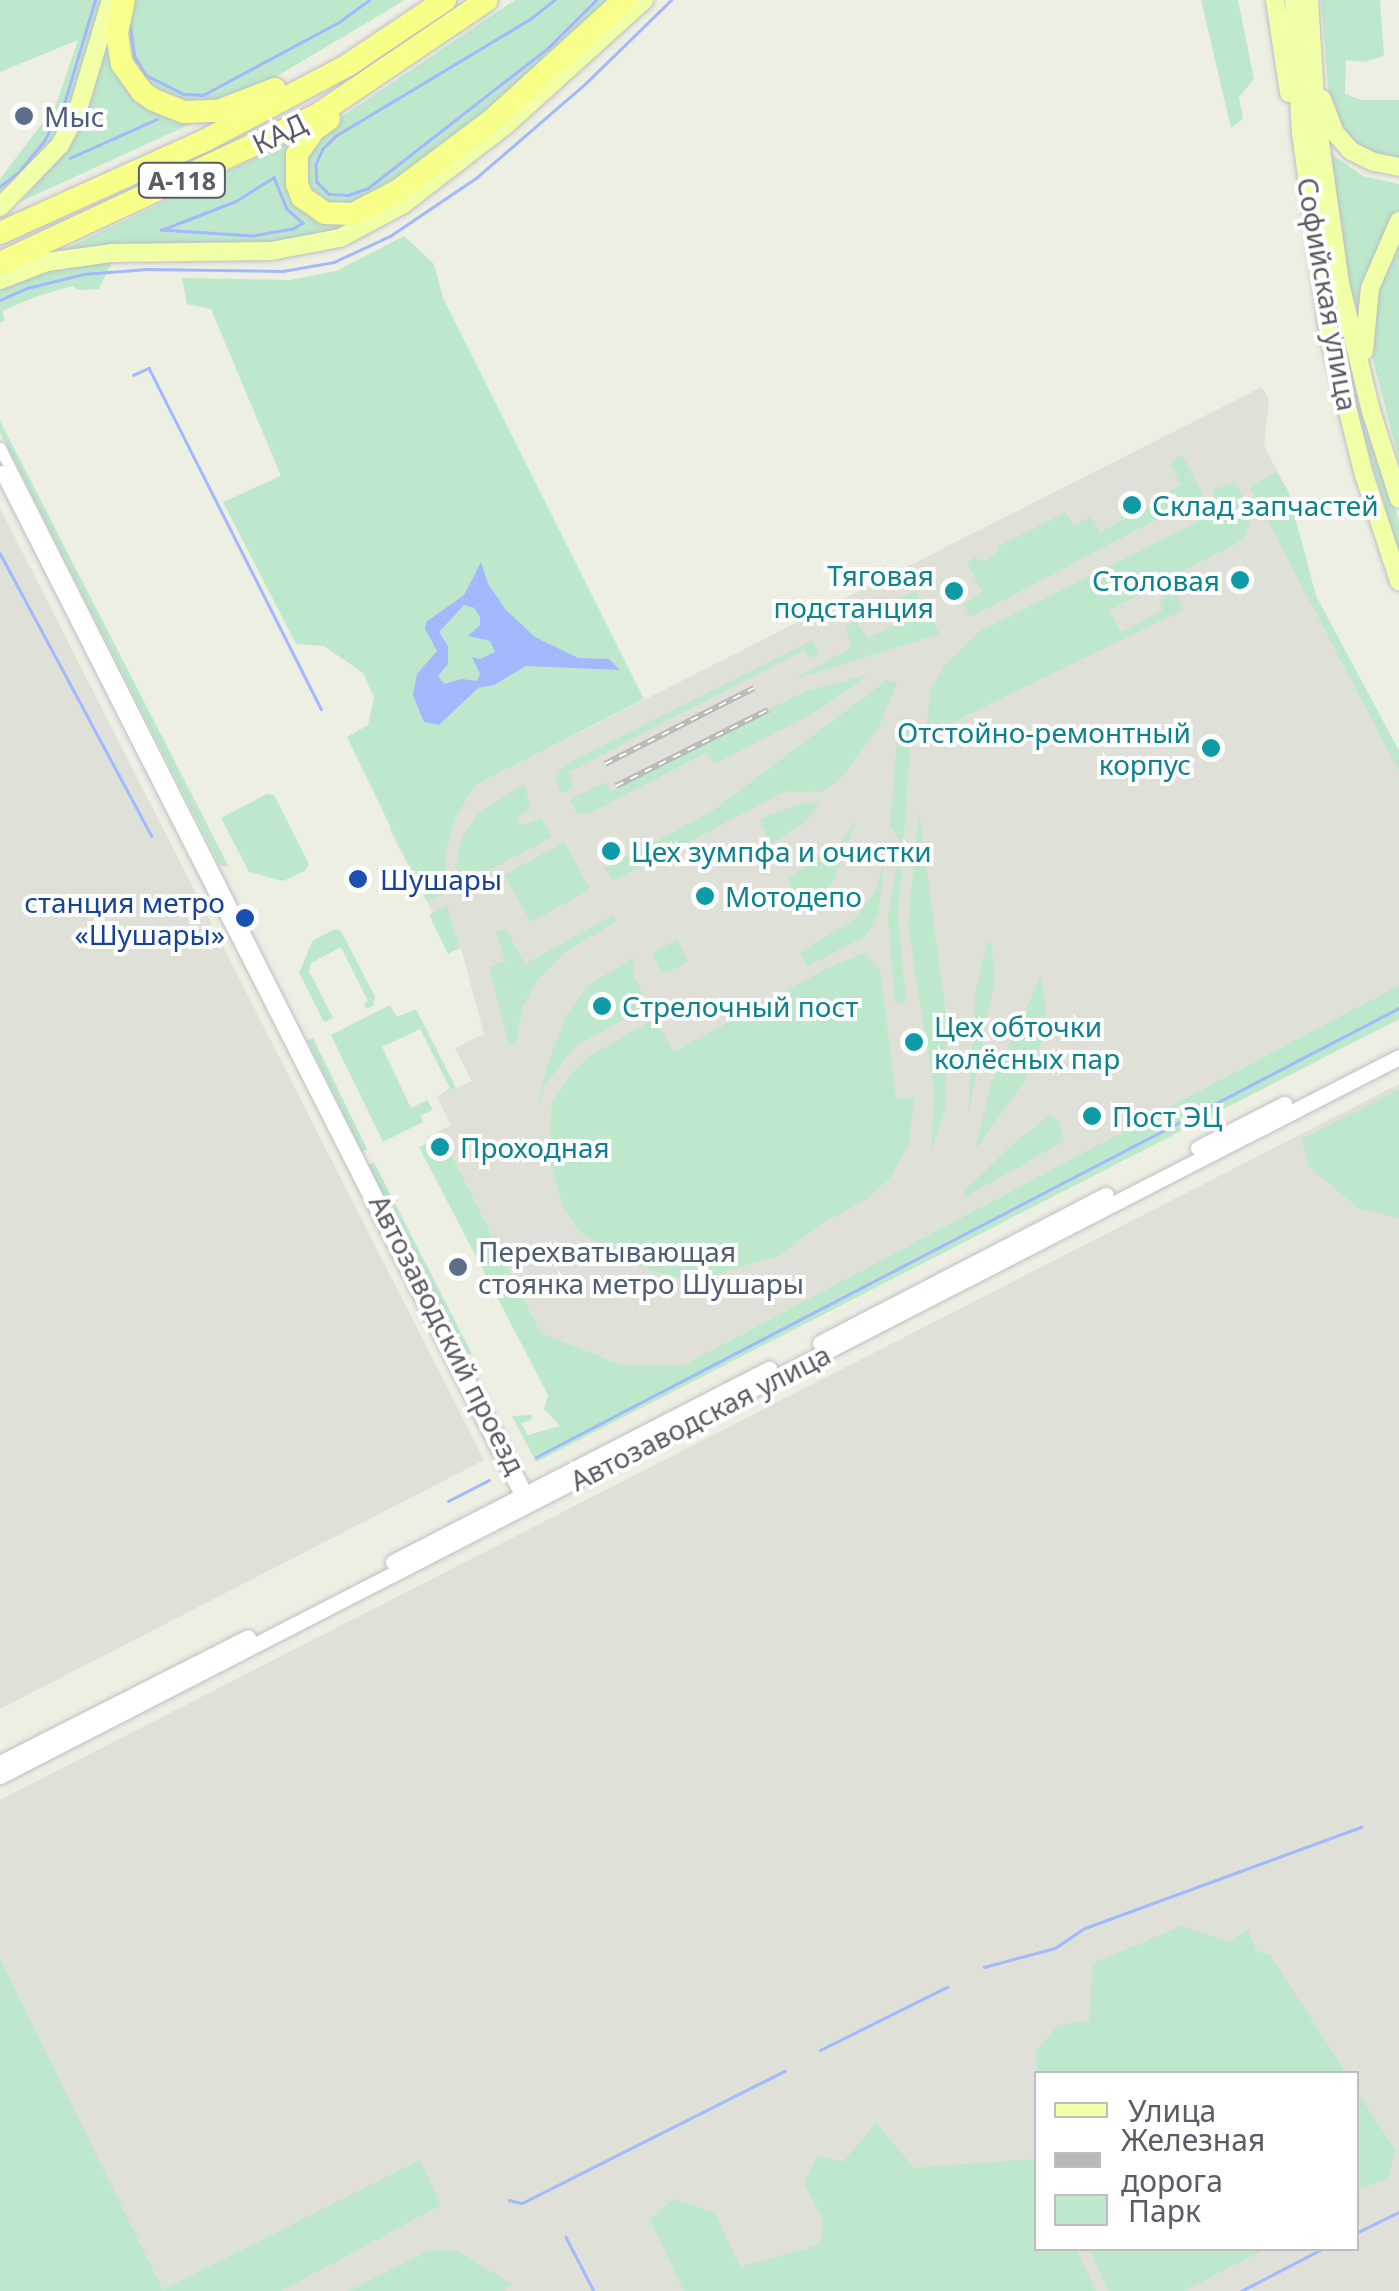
<!DOCTYPE html>
<html>
<head>
<meta charset="utf-8">
<style>
  body { margin:0 }
  #map { position:relative; width:1399px; height:2291px; overflow:hidden; background:#edefe3; font-family:"Noto Sans",sans-serif }
  div>[style] { position:absolute }
  .industrial>* { inset:0; background:#dfe0d7 }
  .green>* { inset:0; background:#bde8cb; transform-origin:0 0 }
  .water>* { inset:0; background:#a2b8ff }
  .stream>* { height:2.5px; margin:-1.25px; padding:0 1.25px; transform-origin:1.25px; border-radius:1.25px; background:#a2b8ff }
  .roads { filter:drop-shadow(0 0 2px #bdbec5) drop-shadow(0 0 2px #bdbec5) }
  .minor>* { height:11px; margin:-5.5px; padding:0 5.5px; transform-origin:5.5px; border-radius:5.5px; background:#fff }
  .tertiary>* { height:15px; margin:-7.5px; padding:0 7.5px; transform-origin:7.5px; border-radius:7.5px; background:#fff }
  .primary>* { height:18px; margin:-9px; padding:0 9px; transform-origin:9px; border-radius:9px; background:#f1ffa7 }
  .motorway>* { height:22px; margin:-11px; padding:0 11px; transform-origin:11px; border-radius:11px; background:#f7ff89 }
  .rail>* { height:6px; margin-top:-3px; transform-origin:0; background:repeating-linear-gradient(90deg,#fff 0 8px,#b8b8b9 0 16px); box-sizing:border-box; border-block:2px solid #b8b8b9 }
  .dots>* { width:28px; height:28px; translate:-50% -50%; box-sizing:border-box; border:5px solid #fff; border-radius:50% }
  span { translate:-50% -50%; white-space:nowrap; text-align:center; line-height:1.15; -webkit-text-stroke:8px #fff; paint-order:stroke }
  .shield-label span { padding:2px 8px; background:#fff; border:2px solid; border-radius:8px; -webkit-text-stroke-width:0 }
  .shield-label { font-size:25px; color:#5b5c65; font-weight:700 }
  .service-label { font-size:28px; color:#4e5e75 }
  .left { translate:0 -50%; text-align:left }
  .street-label { font-size:28px; color:#5b5c65 }
  .culture-label { font-size:28px; color:#0d838f }
  .right { translate:-100% -50%; text-align:right }
  .transit-label { font-size:28px; color:#164399 }
  .legend { position:absolute; left:1034px; top:2071px; width:325px; height:180px; box-sizing:border-box; background:#fff; border:2px solid #bdbec1; margin:0; padding:12px 18px; list-style:none; font-size:30px; color:#5b5c65 }
  .legend li { display:flex; align-items:center; gap:20px; height:50px }
  .legend b { width:50px; border:2px solid #bdbec1 }
</style>
</head>
<body>
<div id="map">
  <div class="industrial">
    <div style="clip-path:polygon(1262px 387px,1269px 400px,1264px 446px,1288px 491px,1316px 596px,1399px 751px,1399px 985px,684px 1365px,623px 1365px,541px 1333px,450px 1152px,437px 1158px,427px 1137px,451px 1125px,437px 1097px,472px 1081px,455px 1048px,484px 1034px,461px 948px,453px 951px,389px 829px)"></div>
    <div style="clip-path:polygon(0 508px,484px 1460px,0 1709px)"></div>
    <div style="clip-path:polygon(evenodd,1399px 1084px,1399px 2291px,0 2291px,0 1800px,1399px 1084px,1036px 2074px,1356px 2074px,1356px 2248px,1036px 2248px,1036px 2074px)"></div>
  </div>
  <div class="green">
    <div style="clip-path:polygon(0 0,103px 0,82px 80px,58px 137px,0 199px,0 179px,56px 105px,78px 40px,0 72px)"></div>
    <div style="clip-path:polygon(131px 0,405px 0,252px 91px,192px 108px,163px 99px,129px 61px,126px 15px)"></div>
    <div style="clip-path:polygon(515px 0,615px 0,527px 84px,363px 204px,318px 202px,301px 179px,306px 148px,325px 128px)"></div>
    <div style="clip-path:polygon(1201px 0,1238px 0,1254px 79px,1239px 97px,1243px 119px,1231px 128px)"></div>
    <div style="clip-path:polygon(1321px 0,1380px 0,1384px 56px,1364px 62px,1346px 60px,1345px 94px,1362px 100px,1399px 100px,1399px 159px,1376px 156px,1352px 142px,1330px 109px)"></div>
    <div style="clip-path:polygon(107px 34px,112px 54px,197px 121px,20px 202px,52px 166px,77px 127px)"></div>
    <div style="clip-path:polygon(295px 139px,292px 190px,358px 218px,340px 230px,280px 244px,127px 244px,59px 252px)"></div>
    <div style="clip-path:polygon(1330px 153px,1363px 176px,1399px 184px,1399px 211px,1380px 242px,1358px 308px,1353px 303px,1326px 155px)"></div>
    <div style="clip-path:polygon(1316px 165px,1360px 400px,1399px 521px,1399px 554px,1351px 394px,1336px 326px,1312px 166px)"></div>
    <div style="clip-path:polygon(1399px 229px,1399px 461px,1371px 352px,1374px 305px)"></div>
    <div style="clip-path:polygon(404px 236px,434px 264px,443px 298px,644px 699px,474px 786px,455px 818px,446px 853px,445px 893px,427px 902px,347px 737px,368px 725px,374px 697px,363px 673px,324px 646px,296px 644px,223px 502px,281px 476px,211px 309px,187px 304px,182px 278px,290px 280px,336px 271px)"></div>
    <div style="clip-path:polygon(114px 257px,99px 289px,79px 290px,72px 286px,35px 297px,2px 311px,5px 320px,0 323px,0 284px,56px 265px)"></div>
    <div style="clip-path:polygon(0 421px,229px 867px,220px 865px,0 433px)"></div>
    <div style="clip-path:polygon(1182px 455px,1203px 495px,971px 617px,963px 604px,982px 592px,967px 563px,976px 557px,982px 562px,998px 552px,998px 546px,1066px 512px,1074px 526px,1091px 516px,1100px 532px,1172px 494px,1171px 490px,1181px 485px,1170px 462px)"></div>
    <div style="clip-path:polygon(1276px 472px,1288px 491px,1316px 596px,1399px 751px,1399px 771px,1250px 487px)"></div>
    <div style="clip-path:polygon(1235px 482px,1253px 514px,1244px 539px,1109px 610px,1121px 632px,1163px 610px,1159px 600px,1175px 591px,1183px 610px,926px 735px,930px 690px,945px 665px,980px 631px,1221px 510px,1212px 490px)"></div>
    <div style="clip-path:polygon(915px 591px,940px 634px,792px 680px,852px 648px,845px 628px,855px 620px,868px 638px,908px 619px,899px 599px)"></div>
    <div style="clip-path:polygon(813px 640px,819px 654px,810px 658px,804px 650px,569px 772px,574px 787px,562px 793px,555px 780px,564px 765px)"></div>
    <div style="clip-path:polygon(868px 675px,812px 714px,714px 764px,706px 753px,590px 813px,577px 813px,570px 799px,605px 782px,611px 791px,805px 691px)"></div>
    <div style="clip-path:polygon(887px 680px,898px 682px,878px 728px,842px 777px,829px 787px,820px 792px,786px 791px,613px 881px,605px 868px,711px 812px)"></div>
    <div style="clip-path:polygon(899px 718px,912px 719px,898px 917px,906px 1002px,895px 1004px,888px 918px,901px 842px,890px 827px)"></div>
    <div style="clip-path:polygon(524px 784px,531px 809px,517px 817px,521px 826px,541px 818px,552px 837px,458px 887px,456px 865px,462px 838px,477px 814px)"></div>
    <div style="clip-path:polygon(267px 794px,274px 795px,309px 864px,306px 870px,283px 881px,249px 872px,221px 818px)"></div>
    <div style="clip-path:polygon(804px 803px,820px 804px,803px 824px,771px 844px,759px 819px)"></div>
    <div style="clip-path:polygon(919px 811px,947px 1023px,945px 1110px,931px 1150px,934px 1090px,908px 926px)"></div>
    <div style="clip-path:polygon(857px 819px,834px 879px,823px 895px,804px 910px,787px 879px,841px 842px)"></div>
    <div style="left:564px;top:842px;width:54px;height:68px;rotate:61deg"></div>
    <div style="clip-path:polygon(885px 860px,878px 914px,866px 936px,807px 966px,800px 952px,855px 919px,875px 892px)"></div>
    <div style="clip-path:polygon(447px 905px,459px 948px,448px 954px,429px 915px)"></div>
    <div style="clip-path:polygon(614px 915px,616px 922px,566px 951px,538px 979px,522px 1009px,516px 1043px,509px 1045px,489px 967px,505px 961px,496px 932px,506px 929px,525px 964px)"></div>
    <div style="clip-path:polygon(335px 929px,341px 931px,375px 997px,373px 1006px,366px 1009px,364px 1003px,368px 1001px,341px 947px,311px 963px,309px 971px,333px 1018px,324px 1022px,299px 973px,313px 940px)"></div>
    <div style="clip-path:polygon(677px 940px,688px 961px,669px 972px,660px 971px,652px 953px)"></div>
    <div style="clip-path:polygon(987px 942px,991px 942px,995px 978px,968px 1117px,975px 994px)"></div>
    <div style="clip-path:polygon(864px 953px,880px 969px,896px 1098px,915px 1098px,908px 1146px,890px 1178px,865px 1200px,819px 1225px,780px 1255px,711px 1276px,673px 1277px,636px 1265px,581px 1233px,563px 1208px,550px 1160px,552px 1102px,570px 1075px,589px 1056px,655px 1019px,674px 1052px,830px 967px)"></div>
    <div style="clip-path:polygon(634px 957px,633px 975px,649px 1006px,576px 1045px,545px 1085px,539px 1107px,546px 1070px,565px 1017px,589px 985px)"></div>
    <div style="clip-path:polygon(1041px 976px,1046px 1009px,1041px 1044px,1025px 1080px,975px 1150px,991px 1084px)"></div>
    <div style="clip-path:polygon(1399px 985px,1399px 1019px,536px 1462px,512px 1416px,532px 1415px,531px 1420px,521px 1423px,528px 1435px,560px 1426px,544px 1409px,548px 1395px,419px 1147px,429px 1142px,437px 1158px,450px 1152px,541px 1333px,623px 1365px,684px 1365px)"></div>
    <div style="clip-path:polygon(390px 1005px,397px 1017px,416px 1009px,456px 1088px,437px 1097px,450px 1088px,420px 1029px,382px 1047px,411px 1108px,427px 1100px,433px 1110px,421px 1115px,423px 1122px,383px 1142px,331px 1035px)"></div>
    <div style="left:313px;top:1038px;width:124px;height:6px;rotate:64deg"></div>
    <div style="clip-path:polygon(1399px 1089px,1399px 1218px,1358px 1208px,1308px 1166px,1302px 1139px)"></div>
    <div style="clip-path:polygon(1050px 1115px,1059px 1122px,1064px 1141px,965px 1197px,963px 1192px,1012px 1145px)"></div>
    <div style="left:374px;top:1162px;width:215px;height:8px;rotate:63deg"></div>
    <div style="clip-path:polygon(1182px 1926px,1228px 1942px,1248px 1930px,1256px 1950px,1270px 1955px,1346px 2073px,1037px 2073px,1036px 2051px,1058px 2025px,1089px 2021px,1093px 1963px)"></div>
    <div style="clip-path:polygon(0 1959px,163px 2290px,420px 2160px,441px 2205px,281px 2291px,0 2291px)"></div>
    <div style="clip-path:polygon(1356px 2090px,1395px 2150px,1388px 2179px,1357px 2190px)"></div>
    <div style="clip-path:polygon(876px 2123px,914px 2168px,1032px 2159px,1036px 2167px,1036px 2248px,1076px 2249px,1096px 2291px,684px 2291px,650px 2220px,673px 2199px,715px 2213px,740px 2267px,819px 2245px,824px 2221px,804px 2183px,817px 2156px,843px 2162px)"></div>
    <div style="clip-path:polygon(1089px 2249px,1265px 2249px,1184px 2291px,1108px 2291px)"></div>
    <div style="clip-path:polygon(456px 2250px,512px 2284px,503px 2291px,349px 2291px,428px 2251px)"></div>
  </div>
  <div class="water">
    <div style="clip-path:polygon(evenodd,481px 562px,488px 584px,506px 610px,535px 637px,578px 658px,609px 659px,620px 670px,526px 666px,494px 685px,478px 688px,439px 725px,424px 722px,413px 695px,417px 674px,437px 651px,425px 629px,426px 622px,464px 595px,481px 562px,464px 605px,474px 608px,480px 617px,480px 625px,468px 636px,490px 641px,495px 652px,480px 659px,472px 657px,480px 674px,477px 681px,461px 679px,444px 684px,438px 676px,448px 664px,448px 646px,439px 632px,464px 605px)"></div>
  </div>
  <div class="stream">
    <div style="left:555px;top:0;width:31px;rotate:142deg"></div>
    <div style="left:531px;top:19px;width:229px;rotate:149deg"></div>
    <div style="left:335px;top:137px;width:17px;rotate:135deg"></div>
    <div style="left:323px;top:149px;width:17px;rotate:114deg"></div>
    <div style="left:316px;top:165px;width:17px;rotate:87deg"></div>
    <div style="left:317px;top:182px;width:17px;rotate:45deg"></div>
    <div style="left:329px;top:194px;width:19px;rotate:3deg"></div>
    <div style="left:348px;top:195px;width:21px;rotate:-19deg"></div>
    <div style="left:368px;top:188px;width:228px;rotate:-37.9deg"></div>
    <div style="left:548px;top:48px;width:68px;rotate:-45deg"></div>
    <div style="left:130px;top:23px;width:34px;rotate:82deg"></div>
    <div style="left:135px;top:57px;width:21px;rotate:59deg"></div>
    <div style="left:146px;top:75px;width:42px;rotate:26.6deg"></div>
    <div style="left:184px;top:94px;width:19px;rotate:3deg"></div>
    <div style="left:203px;top:95px;width:154px;rotate:-28.2deg"></div>
    <div style="left:339px;top:22px;width:37px;rotate:-36deg"></div>
    <div style="left:70px;top:158px;width:95px;rotate:-24.1deg"></div>
    <div style="left:274px;top:177px;width:35px;rotate:68deg"></div>
    <div style="left:287px;top:209px;width:21px;rotate:41deg"></div>
    <div style="left:303px;top:223px;width:12px;rotate:149deg"></div>
    <div style="left:293px;top:229px;width:41px;rotate:170.1deg"></div>
    <div style="left:253px;top:236px;width:92px;rotate:-176.3deg"></div>
    <div style="left:161px;top:230px;width:80px;rotate:-21.1deg"></div>
    <div style="left:236px;top:201px;width:45px;rotate:-32.3deg"></div>
    <div style="left:0;top:186px;width:22px;rotate:-36deg"></div>
    <div style="left:18px;top:173px;width:41px;rotate:-50.9deg"></div>
    <div style="left:44px;top:141px;width:42px;rotate:-61.6deg"></div>
    <div style="left:64px;top:104px;width:109px;rotate:-73.4deg"></div>
    <div style="left:0;top:300px;width:30px;rotate:-24deg"></div>
    <div style="left:27px;top:288px;width:59px;rotate:-13.8deg"></div>
    <div style="left:84px;top:274px;width:63px;rotate:-4.5deg"></div>
    <div style="left:147px;top:269px;width:136px;rotate:0.8deg"></div>
    <div style="left:283px;top:271px;width:52px;rotate:-10deg"></div>
    <div style="left:334px;top:262px;width:62px;rotate:-24.9deg"></div>
    <div style="left:390px;top:236px;width:104px;rotate:-34deg"></div>
    <div style="left:476px;top:178px;width:145px;rotate:-40.8deg"></div>
    <div style="left:586px;top:83px;width:119px;rotate:-44.3deg"></div>
    <div style="left:133px;top:375px;width:17px;rotate:-24deg"></div>
    <div style="left:149px;top:368px;width:382px;rotate:63.2deg"></div>
    <div style="left:0;top:553px;width:321px;rotate:61.8deg"></div>
    <div style="left:536px;top:1457px;width:973px;rotate:-27.49deg"></div>
    <div style="left:448px;top:1501px;width:46px;rotate:-27.1deg"></div>
    <div style="left:984px;top:1967px;width:73px;rotate:-15deg"></div>
    <div style="left:1055px;top:1948px;width:36px;rotate:-34deg"></div>
    <div style="left:1085px;top:1928px;width:294px;rotate:-20.1deg"></div>
    <div style="left:820px;top:2050px;width:142px;rotate:-26.4deg"></div>
    <div style="left:509px;top:2200px;width:13px;rotate:13deg"></div>
    <div style="left:522px;top:2203px;width:294px;rotate:-26.7deg"></div>
    <div style="left:1356px;top:2233px;width:48px;rotate:-26deg"></div>
    <div style="left:566px;top:2237px;width:61px;rotate:62.6deg"></div>
    <div style="left:1241px;top:2291px;width:93px;rotate:-27.4deg"></div>
  </div>
  <div class="roads">
    <div class="minor">
      <div style="left:0;top:448px;width:1176px;rotate:63.26deg"></div>
      <div style="left:0;top:471px;width:1153px;rotate:63.08deg"></div>
    </div>
    <div class="tertiary">
      <div style="left:1198px;top:1148px;width:97px;rotate:-27.1deg"></div>
      <div style="left:820px;top:1343px;width:322px;rotate:-27.4deg"></div>
      <div style="left:393px;top:1562px;width:423px;rotate:-27.2deg"></div>
      <div style="left:0;top:1763px;width:278px;rotate:-26.9deg"></div>
      <div style="left:0;top:1776px;width:1573px;rotate:-27.2deg"></div>
    </div>
    <div class="primary">
      <div style="left:1275px;top:0;width:94px;rotate:81.4deg"></div>
      <div style="left:1294px;top:0;width:133px;rotate:87deg"></div>
      <div style="left:1301px;top:133px;width:204px;rotate:82.1deg"></div>
      <div style="left:1329px;top:335px;width:144px;rotate:76deg"></div>
      <div style="left:1364px;top:475px;width:112px;rotate:71.7deg"></div>
      <div style="left:1309px;top:0;width:114px;rotate:86.5deg"></div>
      <div style="left:1316px;top:114px;width:171px;rotate:81.9deg"></div>
      <div style="left:1340px;top:283px;width:132px;rotate:76.4deg"></div>
      <div style="left:1371px;top:411px;width:92px;rotate:72.3deg"></div>
      <div style="left:1322px;top:99px;width:36px;rotate:69deg"></div>
      <div style="left:1335px;top:133px;width:24px;rotate:48deg"></div>
      <div style="left:1351px;top:151px;width:25px;rotate:26deg"></div>
      <div style="left:1374px;top:162px;width:25px;rotate:11deg"></div>
      <div style="left:0;top:207px;width:86px;rotate:-45.9deg"></div>
      <div style="left:60px;top:145px;width:36px;rotate:-62deg"></div>
      <div style="left:77px;top:113px;width:118px;rotate:-73.3deg"></div>
      <div style="left:0;top:280px;width:50px;rotate:-21deg"></div>
      <div style="left:47px;top:262px;width:66px;rotate:-7.9deg"></div>
      <div style="left:112px;top:253px;width:159px;rotate:-0.7deg"></div>
      <div style="left:271px;top:251px;width:70px;rotate:-10.7deg"></div>
      <div style="left:340px;top:238px;width:70px;rotate:-28deg"></div>
      <div style="left:402px;top:205px;width:133px;rotate:-37.6deg"></div>
      <div style="left:507px;top:124px;width:185px;rotate:-42.1deg"></div>
      <div style="left:1364px;top:351px;width:63px;rotate:-84.6deg"></div>
      <div style="left:1370px;top:288px;width:73px;rotate:-66.6deg"></div>
    </div>
    <div class="motorway">
      <div style="left:124px;top:0;width:35px;rotate:102deg"></div>
      <div style="left:117px;top:34px;width:30px;rotate:81deg"></div>
      <div style="left:122px;top:64px;width:34px;rotate:54deg"></div>
      <div style="left:142px;top:92px;width:14px;rotate:34deg"></div>
      <div style="left:154px;top:100px;width:32px;rotate:22deg"></div>
      <div style="left:184px;top:112px;width:34px;rotate:-2deg"></div>
      <div style="left:218px;top:111px;width:61px;rotate:-21.1deg"></div>
      <div style="left:329px;top:119px;width:19px;rotate:144deg"></div>
      <div style="left:314px;top:130px;width:29px;rotate:125deg"></div>
      <div style="left:297px;top:154px;width:30px;rotate:90deg"></div>
      <div style="left:297px;top:184px;width:14px;rotate:69deg"></div>
      <div style="left:302px;top:197px;width:28px;rotate:35deg"></div>
      <div style="left:325px;top:213px;width:28px;rotate:2deg"></div>
      <div style="left:353px;top:214px;width:52px;rotate:-27.6deg"></div>
      <div style="left:399px;top:190px;width:116px;rotate:-37deg"></div>
      <div style="left:492px;top:120px;width:178px;rotate:-42.3deg"></div>
      <div style="left:0;top:233px;width:226px;rotate:-24.3deg"></div>
      <div style="left:206px;top:140px;width:161px;rotate:-27.8deg"></div>
      <div style="left:348px;top:65px;width:117px;rotate:-33.8deg"></div>
      <div style="left:0;top:263px;width:350px;rotate:-25deg"></div>
      <div style="left:317px;top:115px;width:205px;rotate:-34.1deg"></div>
    </div>
  </div>
  <div class="rail">
    <div style="left:605px;top:764px;width:167px;rotate:-27deg"></div>
    <div style="left:616px;top:786px;width:170px;rotate:-26.6deg"></div>
  </div>
  <div class="dots">
    <div style="left:24px;top:116px;background:#5c6f8a"></div>
    <div style="left:1132px;top:505px;background:#0f9aa8"></div>
    <div style="left:1240px;top:580px;background:#0f9aa8"></div>
    <div style="left:954px;top:591px;background:#0f9aa8"></div>
    <div style="left:1211px;top:748px;background:#0f9aa8"></div>
    <div style="left:611px;top:851px;background:#0f9aa8"></div>
    <div style="left:358px;top:879px;background:#1a4fb4"></div>
    <div style="left:705px;top:896px;background:#0f9aa8"></div>
    <div style="left:245px;top:918px;background:#1a4fb4"></div>
    <div style="left:602px;top:1006px;background:#0f9aa8"></div>
    <div style="left:914px;top:1042px;background:#0f9aa8"></div>
    <div style="left:1092px;top:1116px;background:#0f9aa8"></div>
    <div style="left:440px;top:1147px;background:#0f9aa8"></div>
    <div style="left:458px;top:1267px;background:#5c6f8a"></div>
  </div>
  <div class="shield-label">
    <span style="left:182px;top:180px">А-118</span>
  </div>
  <div class="service-label">
    <span class="left" style="left:44px;top:116px">Мыс</span>
    <span class="left" style="left:478px;top:1267px">Перехватывающая<br>стоянка метро Шушары</span>
  </div>
  <div class="street-label">
    <span style="left:279px;top:133px;rotate:-26deg">КАД</span>
    <span style="left:1328px;top:294px;rotate:80deg">Софийская улица</span>
    <span style="left:448px;top:1334px;rotate:63deg">Автозаводский проезд</span>
    <span style="left:700px;top:1417px;rotate:-27deg">Автозаводская улица</span>
  </div>
  <div class="culture-label">
    <span class="left" style="left:1152px;top:505px">Склад запчастей</span>
    <span class="right" style="left:934px;top:591px">Тяговая<br>подстанция</span>
    <span class="right" style="left:1220px;top:580px">Столовая</span>
    <span class="right" style="left:1191px;top:748px">Отстойно-ремонтный<br>корпус</span>
    <span class="left" style="left:631px;top:851px">Цех зумпфа и очистки</span>
    <span class="left" style="left:725px;top:896px">Мотодепо</span>
    <span class="left" style="left:622px;top:1006px">Стрелочный пост</span>
    <span class="left" style="left:934px;top:1042px">Цех обточки<br>колёсных пар</span>
    <span class="left" style="left:1112px;top:1116px">Пост ЭЦ</span>
    <span class="left" style="left:460px;top:1147px">Проходная</span>
  </div>
  <div class="transit-label">
    <span class="left" style="left:380px;top:879px">Шушары</span>
    <span class="right" style="left:225px;top:918px">станция метро<br>«Шушары»</span>
  </div>
  <ul class="legend">
  <li><b style="height:12px;background:#f1ffa7"></b>Улица</li>
  <li><b style="height:12px;background:#b8b8b9"></b>Железная дорога</li>
  <li><b style="height:28px;background:#bde8cb"></b>Парк</li>
  </ul>
</div>
</body>
</html>
